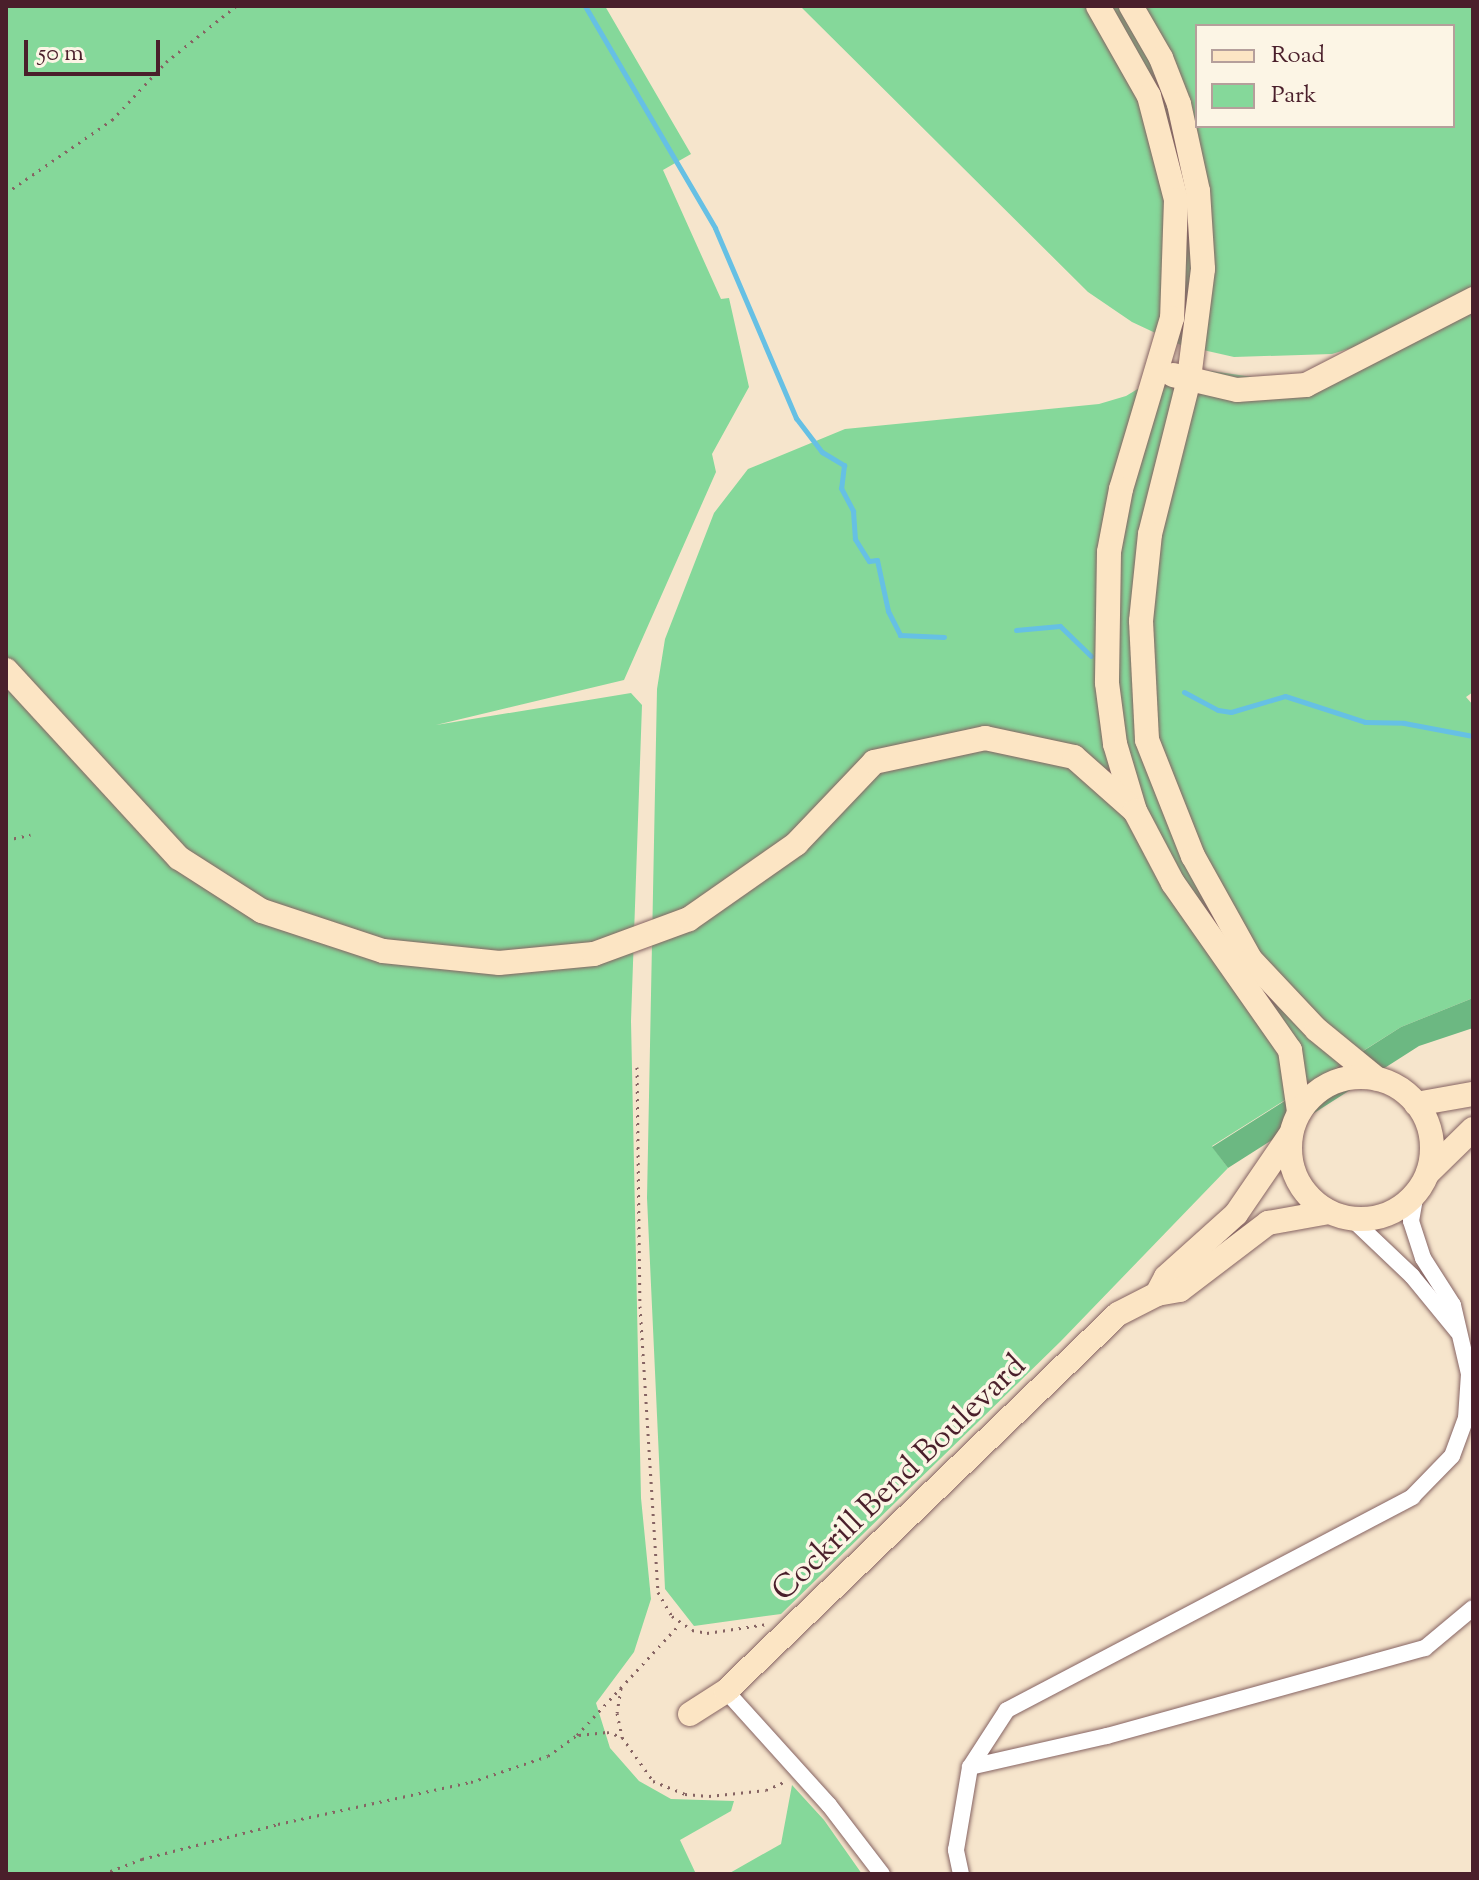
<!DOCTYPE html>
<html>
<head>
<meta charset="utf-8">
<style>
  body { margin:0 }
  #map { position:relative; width:1479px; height:1880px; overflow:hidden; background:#f6e5cc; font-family:"Sorts Mill Goudy",serif }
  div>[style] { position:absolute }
  .green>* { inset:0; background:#85d89a }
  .forest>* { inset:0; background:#6cb882 }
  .stream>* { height:5px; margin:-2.5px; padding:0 2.5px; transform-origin:2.5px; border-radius:2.5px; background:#66c0e4 }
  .path>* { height:3px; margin-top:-1.5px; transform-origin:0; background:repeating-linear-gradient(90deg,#866463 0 2px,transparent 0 8px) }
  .roads { filter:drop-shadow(0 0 2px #866463) drop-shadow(0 0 2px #866463) }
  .street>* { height:16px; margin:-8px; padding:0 8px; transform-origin:8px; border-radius:8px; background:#fff }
  .secondary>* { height:24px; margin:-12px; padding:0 12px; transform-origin:12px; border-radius:12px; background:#fce5c4 }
  .secondary>.ring { margin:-12px; padding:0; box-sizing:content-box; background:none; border:24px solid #fce5c4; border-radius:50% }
  span { translate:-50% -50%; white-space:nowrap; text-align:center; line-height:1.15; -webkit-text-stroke:7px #fcf5e5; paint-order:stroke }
  .street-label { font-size:32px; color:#4a1f2b }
  .frame { position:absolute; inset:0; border:8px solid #4a1f2b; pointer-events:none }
  .legend { position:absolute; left:1195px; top:24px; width:260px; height:104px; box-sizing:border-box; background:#fcf5e5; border:2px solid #b59f9b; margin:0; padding:10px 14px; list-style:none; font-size:24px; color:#4a1f2b }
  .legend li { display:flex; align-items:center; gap:16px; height:40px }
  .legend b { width:40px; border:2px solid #b59f9b }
  .scale { position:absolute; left:24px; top:40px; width:136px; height:36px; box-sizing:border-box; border:4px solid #4a1f2b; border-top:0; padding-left:10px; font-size:24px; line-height:28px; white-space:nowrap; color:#4a1f2b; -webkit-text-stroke:6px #fcf5e5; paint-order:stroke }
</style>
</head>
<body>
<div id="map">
  <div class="green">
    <div style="clip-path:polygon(6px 6px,605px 6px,691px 154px,663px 170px,721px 299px,729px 298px,749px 387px,712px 454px,716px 472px,624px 680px,436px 725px,631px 693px,642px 705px,631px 1021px,641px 1498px,651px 1599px,634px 1652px,596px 1703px,610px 1748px,639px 1781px,671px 1799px,734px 1801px,731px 1811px,680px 1840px,696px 1874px,6px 1874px)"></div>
    <div style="clip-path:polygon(evenodd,800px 6px,1473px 6px,1473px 289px,1371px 342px,1332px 354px,1234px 357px,1181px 345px,1132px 322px,1088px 292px,800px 6px,1197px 26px,1453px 26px,1453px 126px,1197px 126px,1197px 26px)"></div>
    <div style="clip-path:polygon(1473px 313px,1473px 692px,1466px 697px,1473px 705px,1473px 998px,1401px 1027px,1212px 1146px,1228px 1168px,1061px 1341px,781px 1614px,694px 1626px,665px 1589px,647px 1198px,657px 689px,665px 639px,714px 513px,748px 469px,845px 429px,1099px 404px,1126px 396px,1176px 366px,1267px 379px,1311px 377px)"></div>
    <div style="clip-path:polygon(792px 1785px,824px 1820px,862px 1874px,728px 1874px,781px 1844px)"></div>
  </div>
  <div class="forest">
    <div style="clip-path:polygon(1473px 998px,1473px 1028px,1419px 1046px,1228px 1168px,1212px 1147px,1401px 1027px)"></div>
  </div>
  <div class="stream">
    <div style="left:585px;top:6px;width:257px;rotate:59.6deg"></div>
    <div style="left:715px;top:228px;width:207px;rotate:66.9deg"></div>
    <div style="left:796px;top:418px;width:43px;rotate:52.6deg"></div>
    <div style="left:822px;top:452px;width:26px;rotate:31deg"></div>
    <div style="left:844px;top:465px;width:23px;rotate:97deg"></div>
    <div style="left:841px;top:488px;width:26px;rotate:62deg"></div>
    <div style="left:853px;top:511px;width:28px;rotate:86deg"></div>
    <div style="left:855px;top:539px;width:26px;rotate:58deg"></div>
    <div style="left:869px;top:561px;width:8px;rotate:-7deg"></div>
    <div style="left:877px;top:560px;width:52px;rotate:77.8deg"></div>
    <div style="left:888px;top:611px;width:27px;rotate:63deg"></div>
    <div style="left:900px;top:635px;width:44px;rotate:2.6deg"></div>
    <div style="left:1016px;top:630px;width:44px;rotate:-5.2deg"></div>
    <div style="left:1060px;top:626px;width:43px;rotate:44.1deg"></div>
    <div style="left:1184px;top:692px;width:38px;rotate:28deg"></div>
    <div style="left:1218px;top:710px;width:13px;rotate:9deg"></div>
    <div style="left:1231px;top:712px;width:56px;rotate:-16.5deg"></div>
    <div style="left:1285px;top:696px;width:84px;rotate:18deg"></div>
    <div style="left:1365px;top:722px;width:39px;rotate:1deg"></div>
    <div style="left:1404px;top:723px;width:70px;rotate:10.7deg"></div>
  </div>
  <div class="path">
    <div style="left:6px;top:193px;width:129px;rotate:-34.6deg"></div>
    <div style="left:112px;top:120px;width:79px;rotate:-47deg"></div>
    <div style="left:166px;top:62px;width:90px;rotate:-38.7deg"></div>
    <div style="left:6px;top:840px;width:25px;rotate:-12deg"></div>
    <div style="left:637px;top:1067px;width:239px;rotate:89.3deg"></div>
    <div style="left:640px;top:1306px;width:287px;rotate:86.4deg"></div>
    <div style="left:658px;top:1592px;width:28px;rotate:60deg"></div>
    <div style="left:672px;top:1616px;width:24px;rotate:35deg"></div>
    <div style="left:692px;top:1630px;width:15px;rotate:11deg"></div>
    <div style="left:707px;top:1633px;width:61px;rotate:-8.5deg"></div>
    <div style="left:621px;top:1688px;width:25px;rotate:99deg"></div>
    <div style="left:617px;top:1713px;width:25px;rotate:78deg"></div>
    <div style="left:622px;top:1737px;width:54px;rotate:54.8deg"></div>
    <div style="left:653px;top:1781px;width:35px;rotate:22deg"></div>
    <div style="left:685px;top:1794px;width:24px;rotate:5deg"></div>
    <div style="left:709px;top:1796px;width:57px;rotate:-6deg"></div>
    <div style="left:766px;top:1790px;width:20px;rotate:-24deg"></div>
    <div style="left:579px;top:1735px;width:28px;rotate:-6deg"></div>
    <div style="left:607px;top:1732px;width:16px;rotate:18deg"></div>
    <div style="left:103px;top:1874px;width:42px;rotate:-21deg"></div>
    <div style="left:142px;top:1859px;width:140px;rotate:-14.4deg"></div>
    <div style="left:278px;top:1824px;width:198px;rotate:-12.3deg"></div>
    <div style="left:471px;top:1782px;width:81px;rotate:-18.7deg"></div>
    <div style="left:548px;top:1756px;width:36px;rotate:-36deg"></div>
    <div style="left:577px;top:1735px;width:150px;rotate:-47.2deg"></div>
  </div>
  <div class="roads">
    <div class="street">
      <div style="left:1352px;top:1219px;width:83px;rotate:43.5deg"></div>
      <div style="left:1412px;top:1276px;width:72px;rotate:50.6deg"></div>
      <div style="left:726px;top:1691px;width:154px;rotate:47.9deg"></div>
      <div style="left:829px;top:1805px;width:87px;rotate:52.5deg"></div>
      <div style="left:970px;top:1767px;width:140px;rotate:-12.8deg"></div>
      <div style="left:1107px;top:1736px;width:330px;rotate:-15.5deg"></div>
      <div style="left:1425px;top:1648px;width:62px;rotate:-39.8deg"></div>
      <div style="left:961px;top:1874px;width:25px;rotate:-102deg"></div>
      <div style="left:956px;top:1850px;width:84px;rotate:-80.4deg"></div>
      <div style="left:970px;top:1767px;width:68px;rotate:-57deg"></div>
      <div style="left:1007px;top:1710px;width:458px;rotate:-27.7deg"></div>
      <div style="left:1412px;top:1497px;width:57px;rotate:-45.7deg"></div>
      <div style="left:1452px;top:1456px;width:40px;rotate:-69.8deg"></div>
      <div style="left:1466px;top:1418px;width:44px;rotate:-86.1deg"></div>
      <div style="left:1469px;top:1374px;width:71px;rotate:-103.1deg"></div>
      <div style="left:1453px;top:1305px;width:56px;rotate:-122.6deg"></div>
      <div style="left:1423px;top:1258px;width:39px;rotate:-108deg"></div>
      <div style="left:1411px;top:1221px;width:27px;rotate:-80deg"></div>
    </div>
    <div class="secondary">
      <div style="left:1098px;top:6px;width:103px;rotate:60.5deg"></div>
      <div style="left:1149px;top:96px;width:107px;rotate:75.4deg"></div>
      <div style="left:1176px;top:200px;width:118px;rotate:91.9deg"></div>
      <div style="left:1172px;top:318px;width:178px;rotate:106.6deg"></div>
      <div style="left:1121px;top:489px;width:64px;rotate:100.8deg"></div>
      <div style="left:1109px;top:552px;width:131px;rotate:90.9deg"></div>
      <div style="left:1107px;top:683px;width:62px;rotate:82.5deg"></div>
      <div style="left:1115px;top:744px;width:70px;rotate:73.4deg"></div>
      <div style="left:1131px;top:6px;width:60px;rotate:60deg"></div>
      <div style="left:1161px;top:58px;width:49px;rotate:68.6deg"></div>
      <div style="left:1179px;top:104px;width:89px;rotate:77.7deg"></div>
      <div style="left:1198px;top:191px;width:78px;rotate:86.3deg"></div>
      <div style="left:1203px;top:269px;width:111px;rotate:97.3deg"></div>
      <div style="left:1189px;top:379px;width:160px;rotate:104.1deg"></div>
      <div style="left:1150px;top:534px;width:87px;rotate:95.9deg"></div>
      <div style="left:1141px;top:621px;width:119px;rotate:87.1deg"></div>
      <div style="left:1147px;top:740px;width:125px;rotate:68.4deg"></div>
      <div style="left:1193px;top:856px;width:119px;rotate:60.9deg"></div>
      <div style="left:1251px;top:960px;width:96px;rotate:46.7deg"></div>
      <div style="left:1317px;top:1030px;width:77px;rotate:39.2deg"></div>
      <div style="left:1173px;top:375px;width:66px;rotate:13.2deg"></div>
      <div style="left:1237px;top:390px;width:69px;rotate:-4.1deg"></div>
      <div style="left:1306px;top:385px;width:188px;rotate:-27.2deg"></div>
      <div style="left:6px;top:670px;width:255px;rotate:47.4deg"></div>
      <div style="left:179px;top:858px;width:98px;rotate:32.6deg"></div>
      <div style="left:262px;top:911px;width:127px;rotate:18.3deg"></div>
      <div style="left:383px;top:951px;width:117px;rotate:5.9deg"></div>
      <div style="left:499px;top:963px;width:95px;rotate:-5.4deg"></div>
      <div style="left:594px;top:954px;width:101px;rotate:-20.2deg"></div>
      <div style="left:689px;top:919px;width:131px;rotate:-35deg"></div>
      <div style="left:796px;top:844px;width:113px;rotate:-46.4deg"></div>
      <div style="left:874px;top:762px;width:114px;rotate:-12.2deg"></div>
      <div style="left:985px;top:738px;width:91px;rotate:12.1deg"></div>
      <div style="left:1074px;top:757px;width:81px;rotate:41.5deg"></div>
      <div style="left:1135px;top:811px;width:81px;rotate:62.2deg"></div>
      <div style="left:1173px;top:883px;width:204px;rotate:55deg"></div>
      <div style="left:1290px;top:1050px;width:63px;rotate:81.7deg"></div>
      <div class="ring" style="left:1290px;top:1077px;width:118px;height:118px"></div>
      <div style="left:1416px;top:1104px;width:58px;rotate:-10deg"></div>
      <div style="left:1428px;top:1173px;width:63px;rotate:-44.4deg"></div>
      <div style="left:1157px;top:1294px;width:19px;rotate:-62deg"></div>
      <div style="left:1166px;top:1277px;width:94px;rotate:-42deg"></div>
      <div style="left:1236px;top:1214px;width:96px;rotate:-55.6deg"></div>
      <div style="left:690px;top:1714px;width:43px;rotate:-32.6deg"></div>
      <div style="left:726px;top:1691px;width:544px;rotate:-43.88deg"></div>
      <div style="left:1118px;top:1314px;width:44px;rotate:-27.1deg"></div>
      <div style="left:1157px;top:1294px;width:23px;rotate:-10deg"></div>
      <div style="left:1180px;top:1290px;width:111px;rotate:-37.3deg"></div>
      <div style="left:1268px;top:1223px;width:62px;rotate:-10.2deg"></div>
    </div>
  </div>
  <div class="street-label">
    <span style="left:900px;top:1479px;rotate:-44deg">Cockrill Bend Boulevard</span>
  </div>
  <div class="frame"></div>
  <ul class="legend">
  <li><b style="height:10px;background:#fce5c4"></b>Road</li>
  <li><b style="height:22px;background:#85d89a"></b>Park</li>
  </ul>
  <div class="scale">50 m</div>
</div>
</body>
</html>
